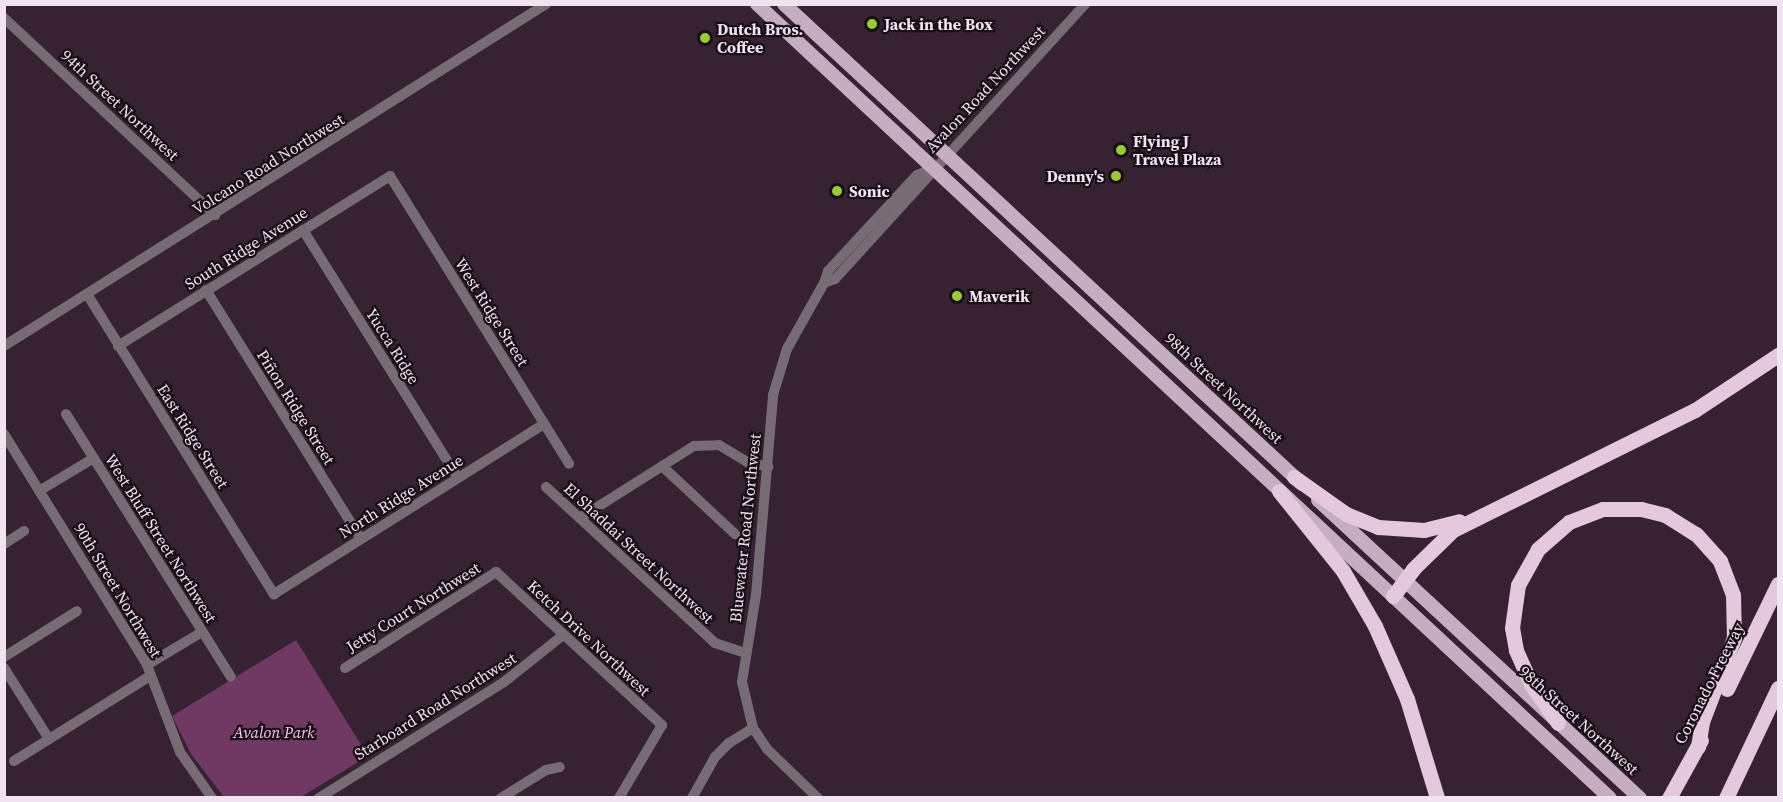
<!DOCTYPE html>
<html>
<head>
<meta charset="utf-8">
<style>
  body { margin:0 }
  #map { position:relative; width:1783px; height:802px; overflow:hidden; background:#372232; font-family:"Source Serif 4",serif }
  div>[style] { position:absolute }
  .green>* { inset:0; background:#6f3963 }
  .minor>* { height:10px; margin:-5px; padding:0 5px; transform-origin:5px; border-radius:5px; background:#776c74 }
  .major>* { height:14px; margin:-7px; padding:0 7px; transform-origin:7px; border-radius:7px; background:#c5aebf }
  .highway>* { height:15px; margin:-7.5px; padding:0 7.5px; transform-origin:7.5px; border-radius:7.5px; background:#e4c8dc }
  .dots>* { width:16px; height:16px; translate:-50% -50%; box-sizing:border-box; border:3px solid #180f16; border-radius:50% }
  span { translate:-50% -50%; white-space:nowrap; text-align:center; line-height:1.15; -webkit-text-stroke:4.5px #180f16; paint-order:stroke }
  .poi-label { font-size:16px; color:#f2e4ee; font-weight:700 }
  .left { translate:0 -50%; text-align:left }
  .right { translate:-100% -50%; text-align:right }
  .street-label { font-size:16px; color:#f2e4ee }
  .park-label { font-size:16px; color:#f9c1eb; font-style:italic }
  .frame { position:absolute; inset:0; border:6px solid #f2e4ee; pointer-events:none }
</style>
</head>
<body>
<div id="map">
  <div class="green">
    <div style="clip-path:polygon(296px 640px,368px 756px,301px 797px,224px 797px,191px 754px,172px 716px)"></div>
  </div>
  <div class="minor">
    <div style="left:4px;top:18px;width:289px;rotate:43deg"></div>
    <div style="left:933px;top:168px;width:17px;rotate:156deg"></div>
    <div style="left:917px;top:175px;width:131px;rotate:132.8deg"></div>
    <div style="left:828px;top:271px;width:13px;rotate:108deg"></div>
    <div style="left:824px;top:283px;width:12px;rotate:-20deg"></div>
    <div style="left:835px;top:279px;width:372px;rotate:-47.7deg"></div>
    <div style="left:303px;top:230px;width:292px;rotate:58deg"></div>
    <div style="left:206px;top:290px;width:293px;rotate:58.1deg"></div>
    <div style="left:87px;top:294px;width:354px;rotate:58.1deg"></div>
    <div style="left:274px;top:594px;width:319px;rotate:-32.2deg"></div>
    <div style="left:4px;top:346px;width:641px;rotate:-32.25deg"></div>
    <div style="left:118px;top:346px;width:321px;rotate:-32deg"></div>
    <div style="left:390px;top:176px;width:339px;rotate:58.1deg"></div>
    <div style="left:66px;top:414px;width:310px;rotate:57.9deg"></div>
    <div style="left:4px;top:434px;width:272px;rotate:58.2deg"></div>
    <div style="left:147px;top:665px;width:93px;rotate:69.2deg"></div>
    <div style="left:180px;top:752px;width:56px;rotate:55.2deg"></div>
    <div style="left:662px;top:466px;width:100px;rotate:43deg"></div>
    <div style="left:546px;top:487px;width:230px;rotate:42.7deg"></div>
    <div style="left:715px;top:643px;width:33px;rotate:18deg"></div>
    <div style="left:39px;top:491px;width:64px;rotate:-31deg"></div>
    <div style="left:580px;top:518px;width:135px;rotate:-32.3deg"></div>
    <div style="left:694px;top:446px;width:25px;rotate:-2deg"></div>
    <div style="left:719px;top:445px;width:33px;rotate:31deg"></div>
    <div style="left:747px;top:462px;width:22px;rotate:13deg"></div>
    <div style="left:4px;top:544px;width:24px;rotate:-33deg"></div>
    <div style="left:4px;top:657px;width:86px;rotate:-32.2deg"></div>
    <div style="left:147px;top:665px;width:64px;rotate:-31deg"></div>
    <div style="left:4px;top:668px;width:84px;rotate:57.6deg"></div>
    <div style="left:345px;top:668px;width:179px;rotate:-32.4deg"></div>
    <div style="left:496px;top:572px;width:226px;rotate:42.7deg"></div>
    <div style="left:662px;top:725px;width:85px;rotate:120.5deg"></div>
    <div style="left:753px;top:728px;width:25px;rotate:56deg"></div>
    <div style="left:767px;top:749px;width:71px;rotate:43.9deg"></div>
    <div style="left:14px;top:761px;width:160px;rotate:-32deg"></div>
    <div style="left:319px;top:798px;width:218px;rotate:-32.1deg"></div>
    <div style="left:504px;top:682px;width:75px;rotate:-38.5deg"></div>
    <div style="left:501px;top:798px;width:53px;rotate:-31.9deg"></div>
    <div style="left:546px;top:770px;width:14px;rotate:-12deg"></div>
    <div style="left:692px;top:798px;width:47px;rotate:-60.7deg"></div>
    <div style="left:715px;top:757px;width:20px;rotate:-45deg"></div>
    <div style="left:729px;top:743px;width:28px;rotate:-32deg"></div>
    <div style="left:753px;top:728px;width:47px;rotate:-103.4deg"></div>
    <div style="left:742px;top:682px;width:88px;rotate:-80.9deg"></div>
    <div style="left:756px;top:595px;width:201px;rotate:-85.1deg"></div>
    <div style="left:773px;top:395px;width:48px;rotate:-73.1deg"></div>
    <div style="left:787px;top:349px;width:76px;rotate:-60.7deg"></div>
  </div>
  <div class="major">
    <div style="left:757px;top:4px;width:1165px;rotate:42.95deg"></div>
    <div style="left:784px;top:4px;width:706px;rotate:42.82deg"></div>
    <div style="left:1318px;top:500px;width:439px;rotate:42.8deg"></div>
  </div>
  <div class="highway">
    <div style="left:1294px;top:477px;width:64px;rotate:35.4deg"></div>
    <div style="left:1346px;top:514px;width:35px;rotate:22deg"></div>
    <div style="left:1378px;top:527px;width:46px;rotate:3.7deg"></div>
    <div style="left:1424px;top:530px;width:36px;rotate:-14deg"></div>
    <div style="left:1279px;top:491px;width:102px;rotate:51.3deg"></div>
    <div style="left:1343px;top:571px;width:64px;rotate:59.8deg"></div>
    <div style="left:1375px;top:626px;width:80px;rotate:66.3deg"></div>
    <div style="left:1407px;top:699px;width:103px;rotate:73.1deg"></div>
    <div style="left:1393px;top:596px;width:34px;rotate:-53deg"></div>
    <div style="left:1413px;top:569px;width:56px;rotate:-44.3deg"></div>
    <div style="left:1453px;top:530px;width:270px;rotate:-26.4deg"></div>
    <div style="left:1695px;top:410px;width:100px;rotate:-33.5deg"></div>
    <div style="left:1727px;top:689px;width:117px;rotate:-64.1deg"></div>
    <div style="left:1558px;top:723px;width:47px;rotate:-124.7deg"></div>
    <div style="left:1531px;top:684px;width:37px;rotate:-114deg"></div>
    <div style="left:1516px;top:650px;width:22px;rotate:-100deg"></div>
    <div style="left:1512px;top:628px;width:43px;rotate:-82.1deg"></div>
    <div style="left:1518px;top:585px;width:41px;rotate:-60.9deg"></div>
    <div style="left:1538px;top:549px;width:41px;rotate:-41.1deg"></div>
    <div style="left:1569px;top:522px;width:36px;rotate:-21deg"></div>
    <div style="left:1603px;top:509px;width:38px"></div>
    <div style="left:1641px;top:509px;width:25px;rotate:14deg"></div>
    <div style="left:1665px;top:515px;width:36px;rotate:32deg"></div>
    <div style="left:1696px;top:534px;width:36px;rotate:48deg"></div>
    <div style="left:1720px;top:561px;width:36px;rotate:69deg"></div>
    <div style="left:1733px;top:595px;width:43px;rotate:88.7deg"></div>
    <div style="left:1734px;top:638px;width:90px;rotate:110.9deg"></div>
    <div style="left:1702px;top:722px;width:25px;rotate:99deg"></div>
    <div style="left:1669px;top:798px;width:66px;rotate:-61.1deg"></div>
    <div style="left:1726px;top:798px;width:122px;rotate:-64.7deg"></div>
  </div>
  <div class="dots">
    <div style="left:872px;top:24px;background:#9bcb32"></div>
    <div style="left:705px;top:38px;background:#9bcb32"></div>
    <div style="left:1121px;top:150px;background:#9bcb32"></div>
    <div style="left:1116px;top:176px;background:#9bcb32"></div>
    <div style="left:837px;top:191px;background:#9bcb32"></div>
    <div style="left:957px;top:296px;background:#9bcb32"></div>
  </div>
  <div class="poi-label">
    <span class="left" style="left:884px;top:24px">Jack in the Box</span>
    <span class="left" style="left:717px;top:38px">Dutch Bros.<br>Coffee</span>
    <span class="left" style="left:1133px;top:150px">Flying J<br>Travel Plaza</span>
    <span class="right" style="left:1104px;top:176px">Denny's</span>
    <span class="left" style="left:849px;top:191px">Sonic</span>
    <span class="left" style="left:969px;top:296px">Maverik</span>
  </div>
  <div class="street-label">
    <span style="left:985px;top:89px;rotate:-47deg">Avalon Road Northwest</span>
    <span style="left:120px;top:105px;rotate:43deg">94th Street Northwest</span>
    <span style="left:268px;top:164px;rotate:-32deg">Volcano Road Northwest</span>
    <span style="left:246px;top:248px;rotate:-32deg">South Ridge Avenue</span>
    <span style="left:492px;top:312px;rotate:58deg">West Ridge Street</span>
    <span style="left:393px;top:346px;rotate:58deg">Yucca Ridge</span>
    <span style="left:1224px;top:388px;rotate:43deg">98th Street Northwest</span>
    <span style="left:296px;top:407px;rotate:58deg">Piñon Ridge Street</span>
    <span style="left:193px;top:436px;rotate:58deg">East Ridge Street</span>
    <span style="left:401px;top:496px;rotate:-32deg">North Ridge Avenue</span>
    <span style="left:745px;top:528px;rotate:-84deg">Bluewater Road Northwest</span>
    <span style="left:161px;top:538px;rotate:58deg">West Bluff Street Northwest</span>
    <span style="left:639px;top:553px;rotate:43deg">El Shaddai Street Northwest</span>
    <span style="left:118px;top:590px;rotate:59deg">90th Street Northwest</span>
    <span style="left:413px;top:607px;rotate:-32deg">Jetty Court Northwest</span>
    <span style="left:589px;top:638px;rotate:43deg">Ketch Drive Northwest</span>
    <span style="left:1709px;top:683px;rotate:-63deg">Coronado Freeway</span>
    <span style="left:435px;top:706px;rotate:-32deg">Starboard Road Northwest</span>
    <span style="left:1579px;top:720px;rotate:42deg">98th Street Northwest</span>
  </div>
  <div class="park-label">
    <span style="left:274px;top:732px">Avalon Park</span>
  </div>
  <div class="frame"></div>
</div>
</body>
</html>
